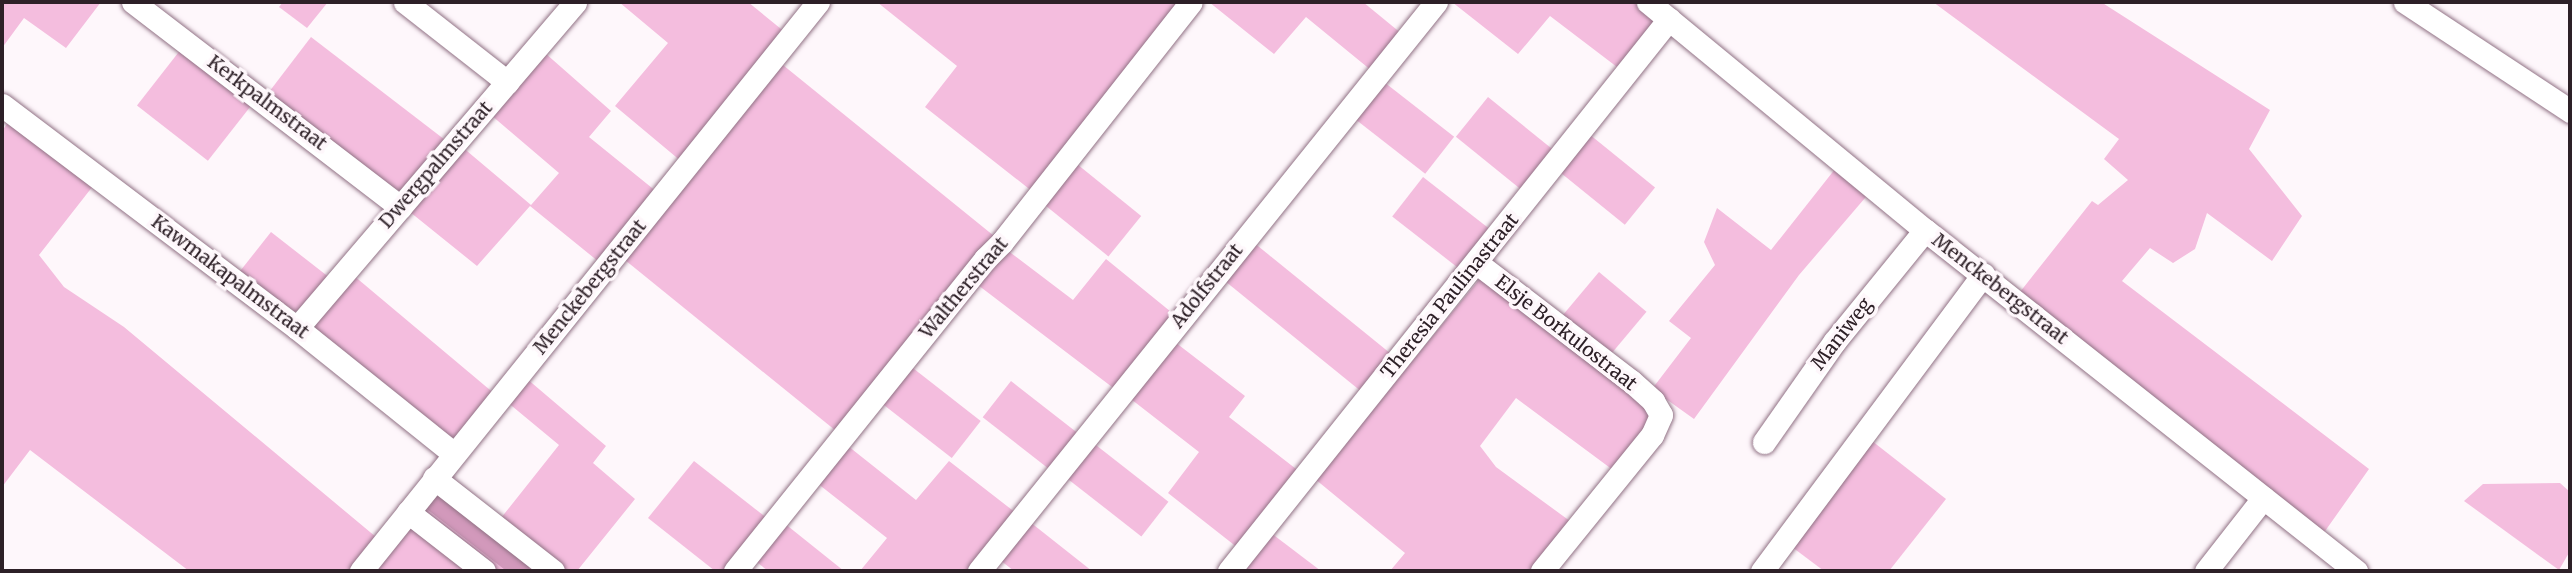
<!DOCTYPE html>
<html>
<head>
<meta charset="utf-8">
<style>
  body { margin:0 }
  #map { position:relative; width:2572px; height:573px; overflow:hidden; background:#fef7fb; font-family:Merriweather,serif }
  div>[style] { position:absolute }
  .green>* { inset:0; background:#f4bdde; transform-origin:0 0 }
  .canal>* { height:18px; margin:-9px; padding:0 9px; transform-origin:9px; border-radius:9px; background:#d299bb }
  .roads { filter:drop-shadow(0 0 2px #917285) drop-shadow(0 0 2px #917285) }
  .minor>* { height:23px; margin:-11.5px; padding:0 11.5px; transform-origin:11.5px; border-radius:11.5px; background:#fff }
  span { translate:-50% -50%; white-space:nowrap; text-align:center; line-height:1.15; -webkit-text-stroke:7px #fef7fb; paint-order:stroke }
  .street-label { font-size:19px; color:#2d2027 }
  .frame { position:absolute; inset:0; border:4px solid #2d2027; pointer-events:none }
</style>
</head>
<body>
<div id="map">
  <div class="green">
    <div style="clip-path:polygon(2px 2px,101px 2px,66px 48px,24px 18px,2px 48px)"></div>
    <div style="clip-path:polygon(283px 2px,328px 2px,307px 28px,279px 7px)"></div>
    <div style="clip-path:polygon(619px 2px,748px 2px,786px 33px,682px 162px,615px 106px,668px 43px)"></div>
    <div style="clip-path:polygon(877px 2px,1183px 2px,1033px 192px,925px 107px,957px 66px)"></div>
    <div style="clip-path:polygon(1209px 2px,1363px 2px,1402px 34px,1372px 71px,1306px 17px,1274px 54px)"></div>
    <div style="clip-path:polygon(1452px 2px,1633px 2px,1655px 20px,1617px 67px,1550px 16px,1518px 54px)"></div>
    <div style="clip-path:polygon(1933px 2px,2101px 2px,2270px 110px,2249px 149px,2302px 216px,2272px 261px,2207px 213px,2195px 249px,2173px 263px,2150px 248px,2122px 281px,2369px 469px,2323px 534px,2020px 292px,2092px 201px,2098px 205px,2128px 180px,2104px 159px,2119px 139px)"></div>
    <div style="clip-path:polygon(311px 37px,449px 143px,401px 191px,388px 186px,269px 92px)"></div>
    <div style="left:185px;top:44px;width:90px;height:78px;rotate:38deg"></div>
    <div style="clip-path:polygon(545px 53px,611px 111px,589px 137px,657px 192px,599px 262px,530px 206px,477px 266px,405px 208px,461px 146px,531px 205px,559px 173px,491px 115px)"></div>
    <div style="left:778px;top:61px;width:280px;height:251px;rotate:39deg"></div>
    <div style="left:1384px;top:82px;width:89px;height:47px;rotate:38deg"></div>
    <div style="left:1488px;top:97px;width:87px;height:51px;rotate:39deg"></div>
    <div style="clip-path:polygon(9px 121px,93px 186px,39px 255px,64px 287px,124px 327px,376px 537px,348px 571px,189px 571px,30px 450px,2px 487px,2px 131px)"></div>
    <div style="left:1589px;top:134px;width:85px;height:48px;rotate:39deg"></div>
    <div style="left:1072px;top:160px;width:89px;height:52px;rotate:39deg"></div>
    <div style="clip-path:polygon(1839px 164px,1871px 191px,1799px 275px,1694px 419px,1652px 389px,1691px 338px,1669px 321px,1715px 265px,1704px 242px,1717px 208px,1771px 250px)"></div>
    <div style="left:1423px;top:177px;width:87px;height:50px;rotate:38deg"></div>
    <div style="clip-path:polygon(271px 232px,330px 278px,300px 310px,292px 312px,237px 275px)"></div>
    <div style="left:1253px;top:242px;width:179px;height:48px;rotate:39deg"></div>
    <div style="clip-path:polygon(1003px 247px,1073px 300px,1106px 259px,1176px 316px,1116px 390px,974px 282px)"></div>
    <div style="left:1599px;top:272px;width:62px;height:62px;rotate:40deg"></div>
    <div style="clip-path:polygon(353px 275px,496px 395px,456px 437px,448px 437px,316px 329px,315px 322px)"></div>
    <div style="clip-path:polygon(1483px 275px,1635px 390px,1655px 418px,1617px 473px,1516px 398px,1480px 446px,1496px 467px,1574px 524px,1535px 571px,1390px 571px,1405px 553px,1315px 479px)"></div>
    <div style="clip-path:polygon(1171px 339px,1245px 396px,1229px 417px,1300px 472px,1238px 548px,1168px 493px,1199px 452px,1127px 396px)"></div>
    <div style="left:909px;top:365px;width:91px;height:47px;rotate:38deg"></div>
    <div style="clip-path:polygon(526px 378px,606px 446px,593px 463px,635px 499px,577px 571px,567px 571px,501px 518px,559px 445px,507px 402px)"></div>
    <div style="left:1011px;top:381px;width:89px;height:46px;rotate:38deg"></div>
    <div style="clip-path:polygon(1867px 437px,1946px 499px,1889px 571px,1824px 571px,1788px 544px)"></div>
    <div style="left:1092px;top:442px;width:97px;height:44px;rotate:38deg"></div>
    <div style="clip-path:polygon(848px 446px,916px 500px,949px 461px,1016px 513px,969px 571px,860px 571px,887px 538px,817px 483px)"></div>
    <div style="clip-path:polygon(694px 461px,768px 519px,725px 571px,715px 571px,648px 518px)"></div>
    <div style="clip-path:polygon(2560px 483px,2570px 492px,2570px 551px,2559px 570px,2464px 501px,2483px 484px)"></div>
    <div style="clip-path:polygon(431px 492px,442px 492px,543px 571px,493px 571px,425px 517px,421px 505px)"></div>
    <div style="clip-path:polygon(1030px 522px,1092px 571px,1014px 571px,1000px 560px)"></div>
    <div style="clip-path:polygon(784px 523px,844px 571px,768px 571px,754px 560px)"></div>
    <div style="clip-path:polygon(414px 525px,475px 571px,365px 571px,396px 533px)"></div>
    <div style="clip-path:polygon(1271px 533px,1321px 571px,1239px 571px)"></div>
  </div>
  <div class="canal">
    <div style="left:435px;top:504px;width:109px;rotate:37.9deg"></div>
  </div>
  <div class="roads">
    <div class="minor">
      <div style="left:133px;top:2px;width:337px;rotate:37.5deg"></div>
      <div style="left:405px;top:2px;width:130px;rotate:38.1deg"></div>
      <div style="left:1648px;top:2px;width:359px;rotate:39.5deg"></div>
      <div style="left:1925px;top:230px;width:550px;rotate:38.35deg"></div>
      <div style="left:2405px;top:2px;width:198px;rotate:33.4deg"></div>
      <div style="left:2px;top:105px;width:370px;rotate:37.1deg"></div>
      <div style="left:297px;top:328px;width:201px;rotate:38.7deg"></div>
      <div style="left:1477px;top:263px;width:194px;rotate:37.5deg"></div>
      <div style="left:1631px;top:381px;width:30px;rotate:42deg"></div>
      <div style="left:1653px;top:401px;width:16px;rotate:60deg"></div>
      <div style="left:1661px;top:415px;width:22px;rotate:114deg"></div>
      <div style="left:1652px;top:435px;width:175px;rotate:129deg"></div>
      <div style="left:297px;top:328px;width:428px;rotate:-49.5deg"></div>
      <div style="left:1764px;top:442px;width:122px;rotate:-55deg"></div>
      <div style="left:1834px;top:342px;width:144px;rotate:-50.9deg"></div>
      <div style="left:434px;top:478px;width:151px;rotate:38deg"></div>
      <div style="left:408px;top:512px;width:96px;rotate:37.8deg"></div>
      <div style="left:361px;top:571px;width:730px;rotate:-51.23deg"></div>
      <div style="left:735px;top:571px;width:400px;rotate:-51.3deg"></div>
      <div style="left:985px;top:259px;width:24px;rotate:-45deg"></div>
      <div style="left:1002px;top:242px;width:305px;rotate:-51.8deg"></div>
      <div style="left:979px;top:571px;width:730px;rotate:-51.23deg"></div>
      <div style="left:1229px;top:571px;width:706px;rotate:-51.44deg"></div>
      <div style="left:1762px;top:571px;width:370px;rotate:-53.3deg"></div>
      <div style="left:2206px;top:571px;width:93px;rotate:-52deg"></div>
    </div>
  </div>
  <div class="street-label">
    <span style="left:267px;top:103px;rotate:37deg">Kerkpalmstraat</span>
    <span style="left:436px;top:165px;rotate:-49deg">Dwergpalmstraat</span>
    <span style="left:230px;top:277px;rotate:37deg">Kawmakapalmstraat</span>
    <span style="left:1207px;top:286px;rotate:-51deg">Adolfstraat</span>
    <span style="left:590px;top:287px;rotate:-51deg">Menckebergstraat</span>
    <span style="left:964px;top:288px;rotate:-50deg">Waltherstraat</span>
    <span style="left:2000px;top:289px;rotate:38deg">Menckebergstraat</span>
    <span style="left:1450px;top:296px;rotate:-51deg">Theresia Paulinastraat</span>
    <span style="left:1566px;top:333px;rotate:38deg">Elsje Borkulostraat</span>
    <span style="left:1842px;top:334px;rotate:-52deg">Maniweg</span>
  </div>
  <div class="frame"></div>
</div>
</body>
</html>
